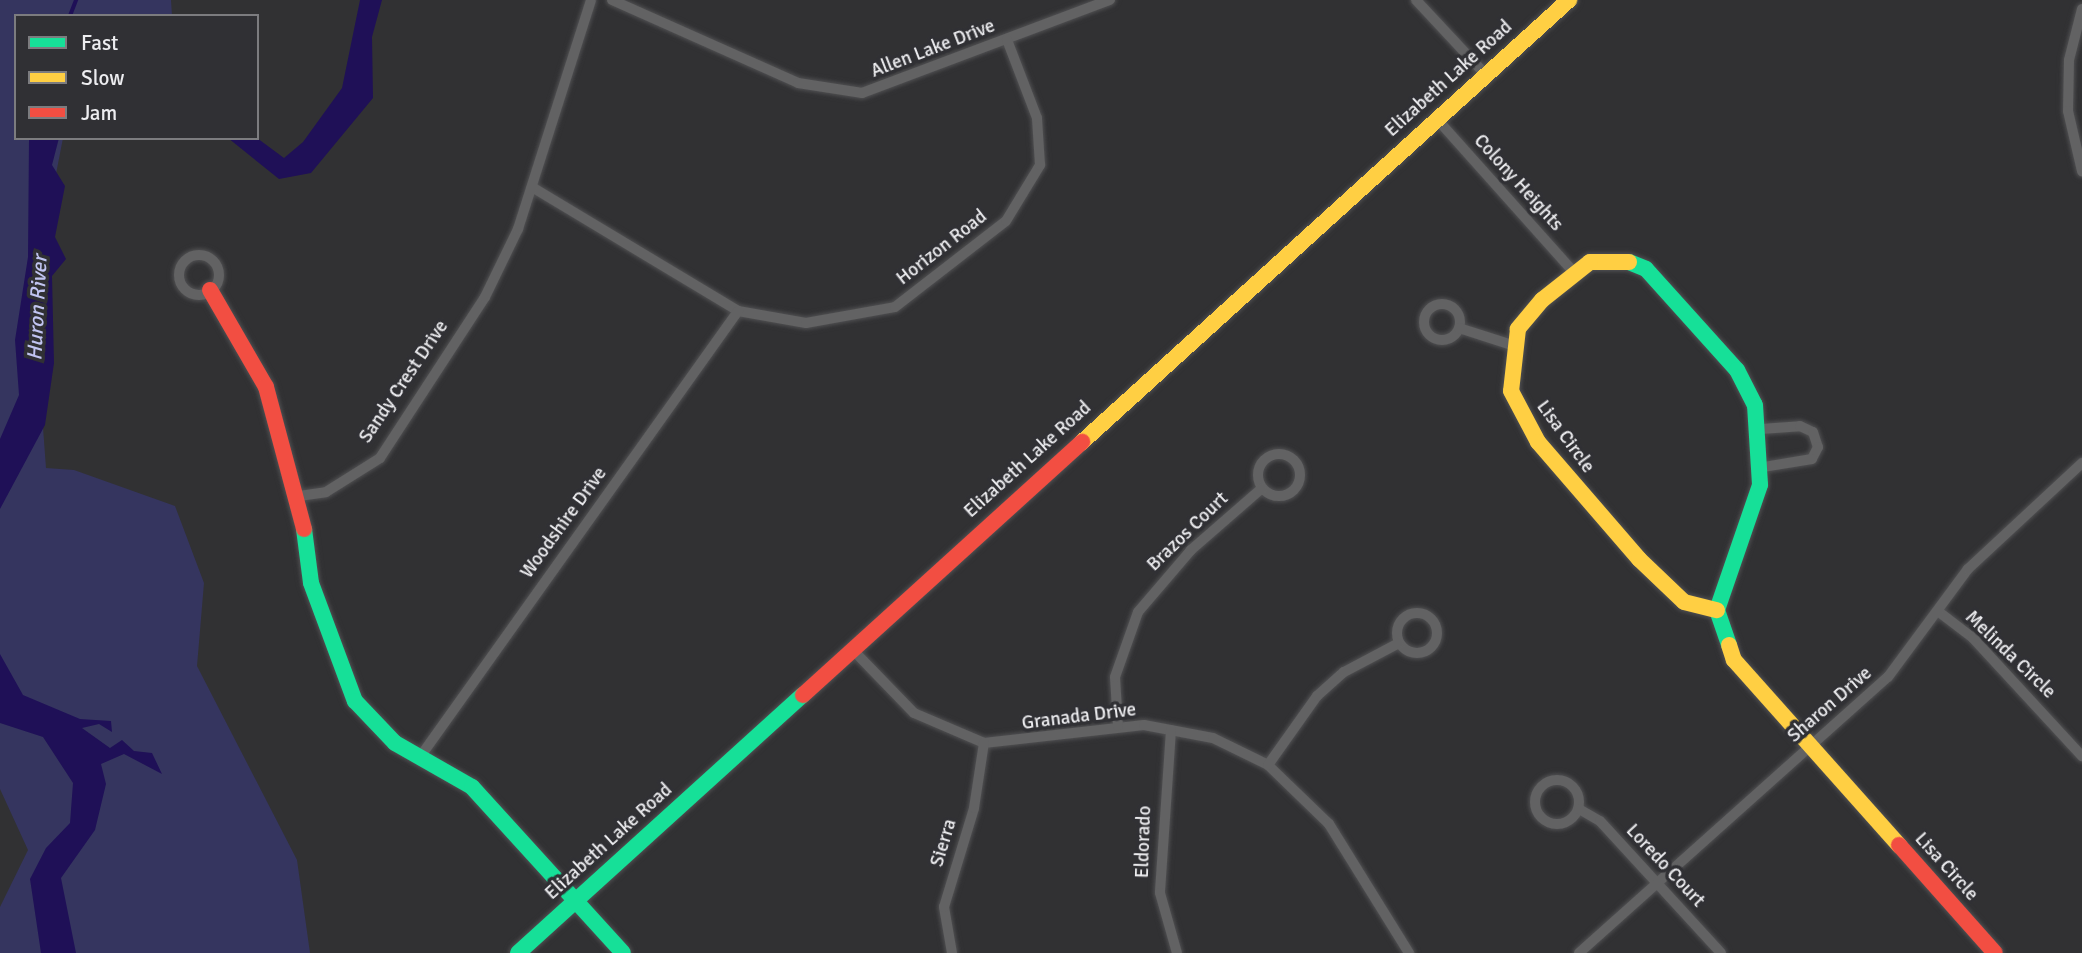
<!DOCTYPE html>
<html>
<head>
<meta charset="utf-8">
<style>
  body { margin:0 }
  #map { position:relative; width:2082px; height:953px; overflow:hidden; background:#313133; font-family:Signika,sans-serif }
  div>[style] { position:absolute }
  .green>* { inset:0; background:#35355f }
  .water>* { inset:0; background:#1f1057 }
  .stream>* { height:3.5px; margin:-1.75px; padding:0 1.75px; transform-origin:1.75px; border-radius:1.75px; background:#1f1057 }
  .roads { filter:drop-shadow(0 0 2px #505052) drop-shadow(0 0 2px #505052) }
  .street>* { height:10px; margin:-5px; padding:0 5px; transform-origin:5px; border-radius:5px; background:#626263 }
  .street>.ring { margin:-5px; padding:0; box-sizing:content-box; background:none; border:10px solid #626263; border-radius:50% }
  .fast>* { height:16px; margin:-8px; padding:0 8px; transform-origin:8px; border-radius:8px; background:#16e098 }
  .slow>* { height:16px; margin:-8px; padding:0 8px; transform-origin:8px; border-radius:8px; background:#ffcf43 }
  .jam>* { height:16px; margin:-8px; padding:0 8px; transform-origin:8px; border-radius:8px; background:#f24e42 }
  span { translate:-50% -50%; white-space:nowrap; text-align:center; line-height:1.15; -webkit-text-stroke:7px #303034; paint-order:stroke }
  .street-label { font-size:19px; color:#ededf0 }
  .water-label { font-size:21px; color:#c1c4f1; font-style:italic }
  .legend { position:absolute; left:14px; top:14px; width:245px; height:126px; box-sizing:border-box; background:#303034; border:2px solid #7c7c7f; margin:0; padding:9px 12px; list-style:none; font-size:21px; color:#ededf0 }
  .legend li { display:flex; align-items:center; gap:14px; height:35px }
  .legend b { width:35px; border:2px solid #7c7c7f }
</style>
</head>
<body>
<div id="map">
  <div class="green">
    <div style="clip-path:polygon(0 0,171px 0,172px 16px,16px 16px,16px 138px,63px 138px,33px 292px,46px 468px,74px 470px,175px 506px,204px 583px,197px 666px,297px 860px,310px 953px,0 953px,0 907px,28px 850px,0 789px)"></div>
  </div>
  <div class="water">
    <div style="clip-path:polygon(360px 0,382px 0,372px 37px,373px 98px,311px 173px,279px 179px,228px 138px,257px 138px,284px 158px,303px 142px,342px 88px)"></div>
    <div style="clip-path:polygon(29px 138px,59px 138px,52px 165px,65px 186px,55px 237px,66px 259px,52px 276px,54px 363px,45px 425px,0 509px,0 439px,19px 395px,15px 340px,28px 257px)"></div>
    <div style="clip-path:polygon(0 654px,23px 695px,80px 719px,111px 721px,112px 732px,99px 724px,82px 728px,110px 748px,122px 740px,134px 751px,152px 753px,162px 774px,124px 754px,101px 764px,106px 784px,95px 830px,61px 878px,76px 953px,41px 953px,30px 879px,46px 848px,70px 823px,73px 783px,43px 737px,0 723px)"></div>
  </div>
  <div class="stream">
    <div style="left:70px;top:16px;width:17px;rotate:-69deg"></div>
  </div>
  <div class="roads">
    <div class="street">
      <div style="left:612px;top:0;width:204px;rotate:24deg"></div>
      <div style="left:798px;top:83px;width:65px;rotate:8.9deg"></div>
      <div style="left:862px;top:93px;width:265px;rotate:-20.6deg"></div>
      <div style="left:1416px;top:0;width:101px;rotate:47deg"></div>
      <div style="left:2082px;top:9px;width:53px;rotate:104.3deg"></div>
      <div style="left:2069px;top:60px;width:51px;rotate:91.1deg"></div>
      <div style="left:2068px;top:111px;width:62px;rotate:76.9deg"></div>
      <div style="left:1436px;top:118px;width:205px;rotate:48.2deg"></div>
      <div style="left:532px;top:187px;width:240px;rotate:31deg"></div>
      <div style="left:738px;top:311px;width:69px;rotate:10deg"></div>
      <div style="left:806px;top:323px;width:90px;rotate:-10.2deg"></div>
      <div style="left:895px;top:307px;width:140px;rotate:-37.8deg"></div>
      <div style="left:1006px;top:221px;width:66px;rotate:-58.7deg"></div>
      <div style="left:1040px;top:165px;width:47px;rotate:-93.7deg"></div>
      <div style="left:1037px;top:118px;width:84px;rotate:-111deg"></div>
      <div class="ring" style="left:179px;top:255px;width:30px;height:30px"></div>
      <div class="ring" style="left:1424px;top:304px;width:26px;height:26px"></div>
      <div style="left:1459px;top:328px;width:56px;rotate:17.8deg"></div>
      <div style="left:1761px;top:429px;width:39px;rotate:-4deg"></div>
      <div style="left:1800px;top:426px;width:14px;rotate:25deg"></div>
      <div style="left:1813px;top:432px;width:16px;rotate:72deg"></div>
      <div style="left:1818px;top:447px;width:13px;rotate:117deg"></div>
      <div style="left:1812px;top:459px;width:50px;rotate:170.7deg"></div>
      <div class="ring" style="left:1258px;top:454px;width:32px;height:32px"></div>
      <div style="left:299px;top:496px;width:27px;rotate:-8deg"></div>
      <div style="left:326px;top:492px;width:64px;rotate:-32.2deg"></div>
      <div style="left:380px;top:458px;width:192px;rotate:-56.9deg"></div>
      <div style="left:485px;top:297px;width:76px;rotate:-64.1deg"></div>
      <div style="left:518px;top:229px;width:240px;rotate:-72.3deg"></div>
      <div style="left:1939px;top:612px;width:43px;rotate:37.4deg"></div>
      <div style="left:1973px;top:638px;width:161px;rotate:47.3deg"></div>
      <div class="ring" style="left:1397px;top:613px;width:30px;height:30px"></div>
      <div style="left:852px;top:649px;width:89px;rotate:45.9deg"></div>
      <div style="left:914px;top:713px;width:76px;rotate:23.2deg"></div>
      <div style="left:984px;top:743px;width:161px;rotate:-6.4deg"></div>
      <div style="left:1144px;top:725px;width:70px;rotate:10.7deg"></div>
      <div style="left:1213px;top:738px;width:61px;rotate:26.1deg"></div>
      <div style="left:1268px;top:765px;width:85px;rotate:44deg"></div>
      <div style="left:1329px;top:824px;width:152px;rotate:58.2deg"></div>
      <div style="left:1118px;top:726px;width:49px;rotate:-93.5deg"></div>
      <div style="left:1115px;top:677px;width:69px;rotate:-70.5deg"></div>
      <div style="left:1138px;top:612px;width:82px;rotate:-49.5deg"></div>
      <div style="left:1191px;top:550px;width:94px;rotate:-41.1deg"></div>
      <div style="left:1171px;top:730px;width:163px;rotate:93.9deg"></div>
      <div style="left:1160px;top:893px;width:62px;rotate:74.2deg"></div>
      <div style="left:420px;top:757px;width:548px;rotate:-54.51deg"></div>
      <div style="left:1268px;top:765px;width:85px;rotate:-54.6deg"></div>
      <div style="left:1317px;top:696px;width:36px;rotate:-42deg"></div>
      <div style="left:1344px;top:672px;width:62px;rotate:-27.8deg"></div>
      <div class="ring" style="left:1535px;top:780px;width:34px;height:34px"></div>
      <div style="left:1579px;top:809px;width:24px;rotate:30deg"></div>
      <div style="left:1600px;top:821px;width:179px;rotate:47.5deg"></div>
      <div style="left:952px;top:953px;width:47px;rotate:-99.9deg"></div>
      <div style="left:944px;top:907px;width:103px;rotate:-73.1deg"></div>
      <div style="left:974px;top:808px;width:66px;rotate:-81.3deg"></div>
      <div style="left:1579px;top:953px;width:414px;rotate:-41.8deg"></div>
      <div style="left:1888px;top:677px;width:134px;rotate:-53.5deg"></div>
      <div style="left:1968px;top:569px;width:156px;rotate:-42.9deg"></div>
    </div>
    <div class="fast">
      <div style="left:1629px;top:262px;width:18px;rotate:22deg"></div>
      <div style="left:1646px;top:269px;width:136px;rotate:48deg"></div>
      <div style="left:1737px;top:370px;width:39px;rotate:63deg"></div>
      <div style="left:1755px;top:405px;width:80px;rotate:86.4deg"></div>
      <div style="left:1760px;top:485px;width:132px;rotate:109deg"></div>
      <div style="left:1717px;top:610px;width:37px;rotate:71deg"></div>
      <div style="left:304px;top:529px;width:54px;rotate:82.6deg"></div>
      <div style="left:311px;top:583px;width:126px;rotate:69.6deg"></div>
      <div style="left:355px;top:701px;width:58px;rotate:46.4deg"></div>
      <div style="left:395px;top:743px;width:89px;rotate:29.7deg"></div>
      <div style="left:472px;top:787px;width:224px;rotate:47.7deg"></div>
      <div style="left:518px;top:953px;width:384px;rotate:-42.2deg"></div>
    </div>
    <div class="slow">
      <div style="left:1629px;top:262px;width:39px;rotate:180deg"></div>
      <div style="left:1590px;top:262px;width:61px;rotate:141.6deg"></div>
      <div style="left:1542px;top:300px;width:38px;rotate:130deg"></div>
      <div style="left:1518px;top:329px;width:62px;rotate:96.4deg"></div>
      <div style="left:1511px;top:391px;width:58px;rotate:62.1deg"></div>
      <div style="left:1538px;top:442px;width:155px;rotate:49.2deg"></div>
      <div style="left:1639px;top:559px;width:62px;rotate:43.7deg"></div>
      <div style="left:1684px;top:602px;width:34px;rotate:14deg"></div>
      <div style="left:1082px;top:442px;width:658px;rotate:-42.23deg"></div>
      <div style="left:1729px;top:645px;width:16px;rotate:72deg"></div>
      <div style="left:1734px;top:660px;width:248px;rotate:48.3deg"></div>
    </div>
    <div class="jam">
      <div style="left:210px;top:290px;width:112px;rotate:60deg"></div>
      <div style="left:266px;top:387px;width:147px;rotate:75deg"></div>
      <div style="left:803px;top:695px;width:377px;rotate:-42.2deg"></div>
      <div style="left:1899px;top:845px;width:144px;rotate:48.4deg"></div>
    </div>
  </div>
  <div class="street-label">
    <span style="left:933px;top:49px;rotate:-21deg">Allen Lake Drive</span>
    <span style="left:1449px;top:79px;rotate:-42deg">Elizabeth Lake Road</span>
    <span style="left:1518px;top:183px;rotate:48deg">Colony Heights</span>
    <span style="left:942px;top:248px;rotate:-38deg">Horizon Road</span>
    <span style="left:404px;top:382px;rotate:-56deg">Sandy Crest Drive</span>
    <span style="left:1565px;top:437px;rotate:54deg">Lisa Circle</span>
    <span style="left:1028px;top:460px;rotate:-42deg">Elizabeth Lake Road</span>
    <span style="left:564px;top:523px;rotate:-54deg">Woodshire Drive</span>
    <span style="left:1188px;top:532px;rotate:-44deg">Brazos Court</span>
    <span style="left:2010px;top:655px;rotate:44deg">Melinda Circle</span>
    <span style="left:1830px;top:705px;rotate:-41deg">Sharon Drive</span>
    <span style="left:1079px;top:717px;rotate:-7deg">Granada Drive</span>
    <span style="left:609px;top:842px;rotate:-42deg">Elizabeth Lake Road</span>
    <span style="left:1144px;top:842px;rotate:-88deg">Eldorado</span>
    <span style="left:944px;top:843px;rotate:-73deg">Sierra</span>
    <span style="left:1665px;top:866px;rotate:47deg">Loredo Court</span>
    <span style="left:1946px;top:867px;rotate:48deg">Lisa Circle</span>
  </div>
  <div class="water-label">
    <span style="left:37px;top:308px;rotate:-87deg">Huron River</span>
  </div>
  <ul class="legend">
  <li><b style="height:9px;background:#16e098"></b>Fast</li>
  <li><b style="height:9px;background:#ffcf43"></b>Slow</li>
  <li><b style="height:9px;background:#f24e42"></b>Jam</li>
  </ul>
</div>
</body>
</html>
